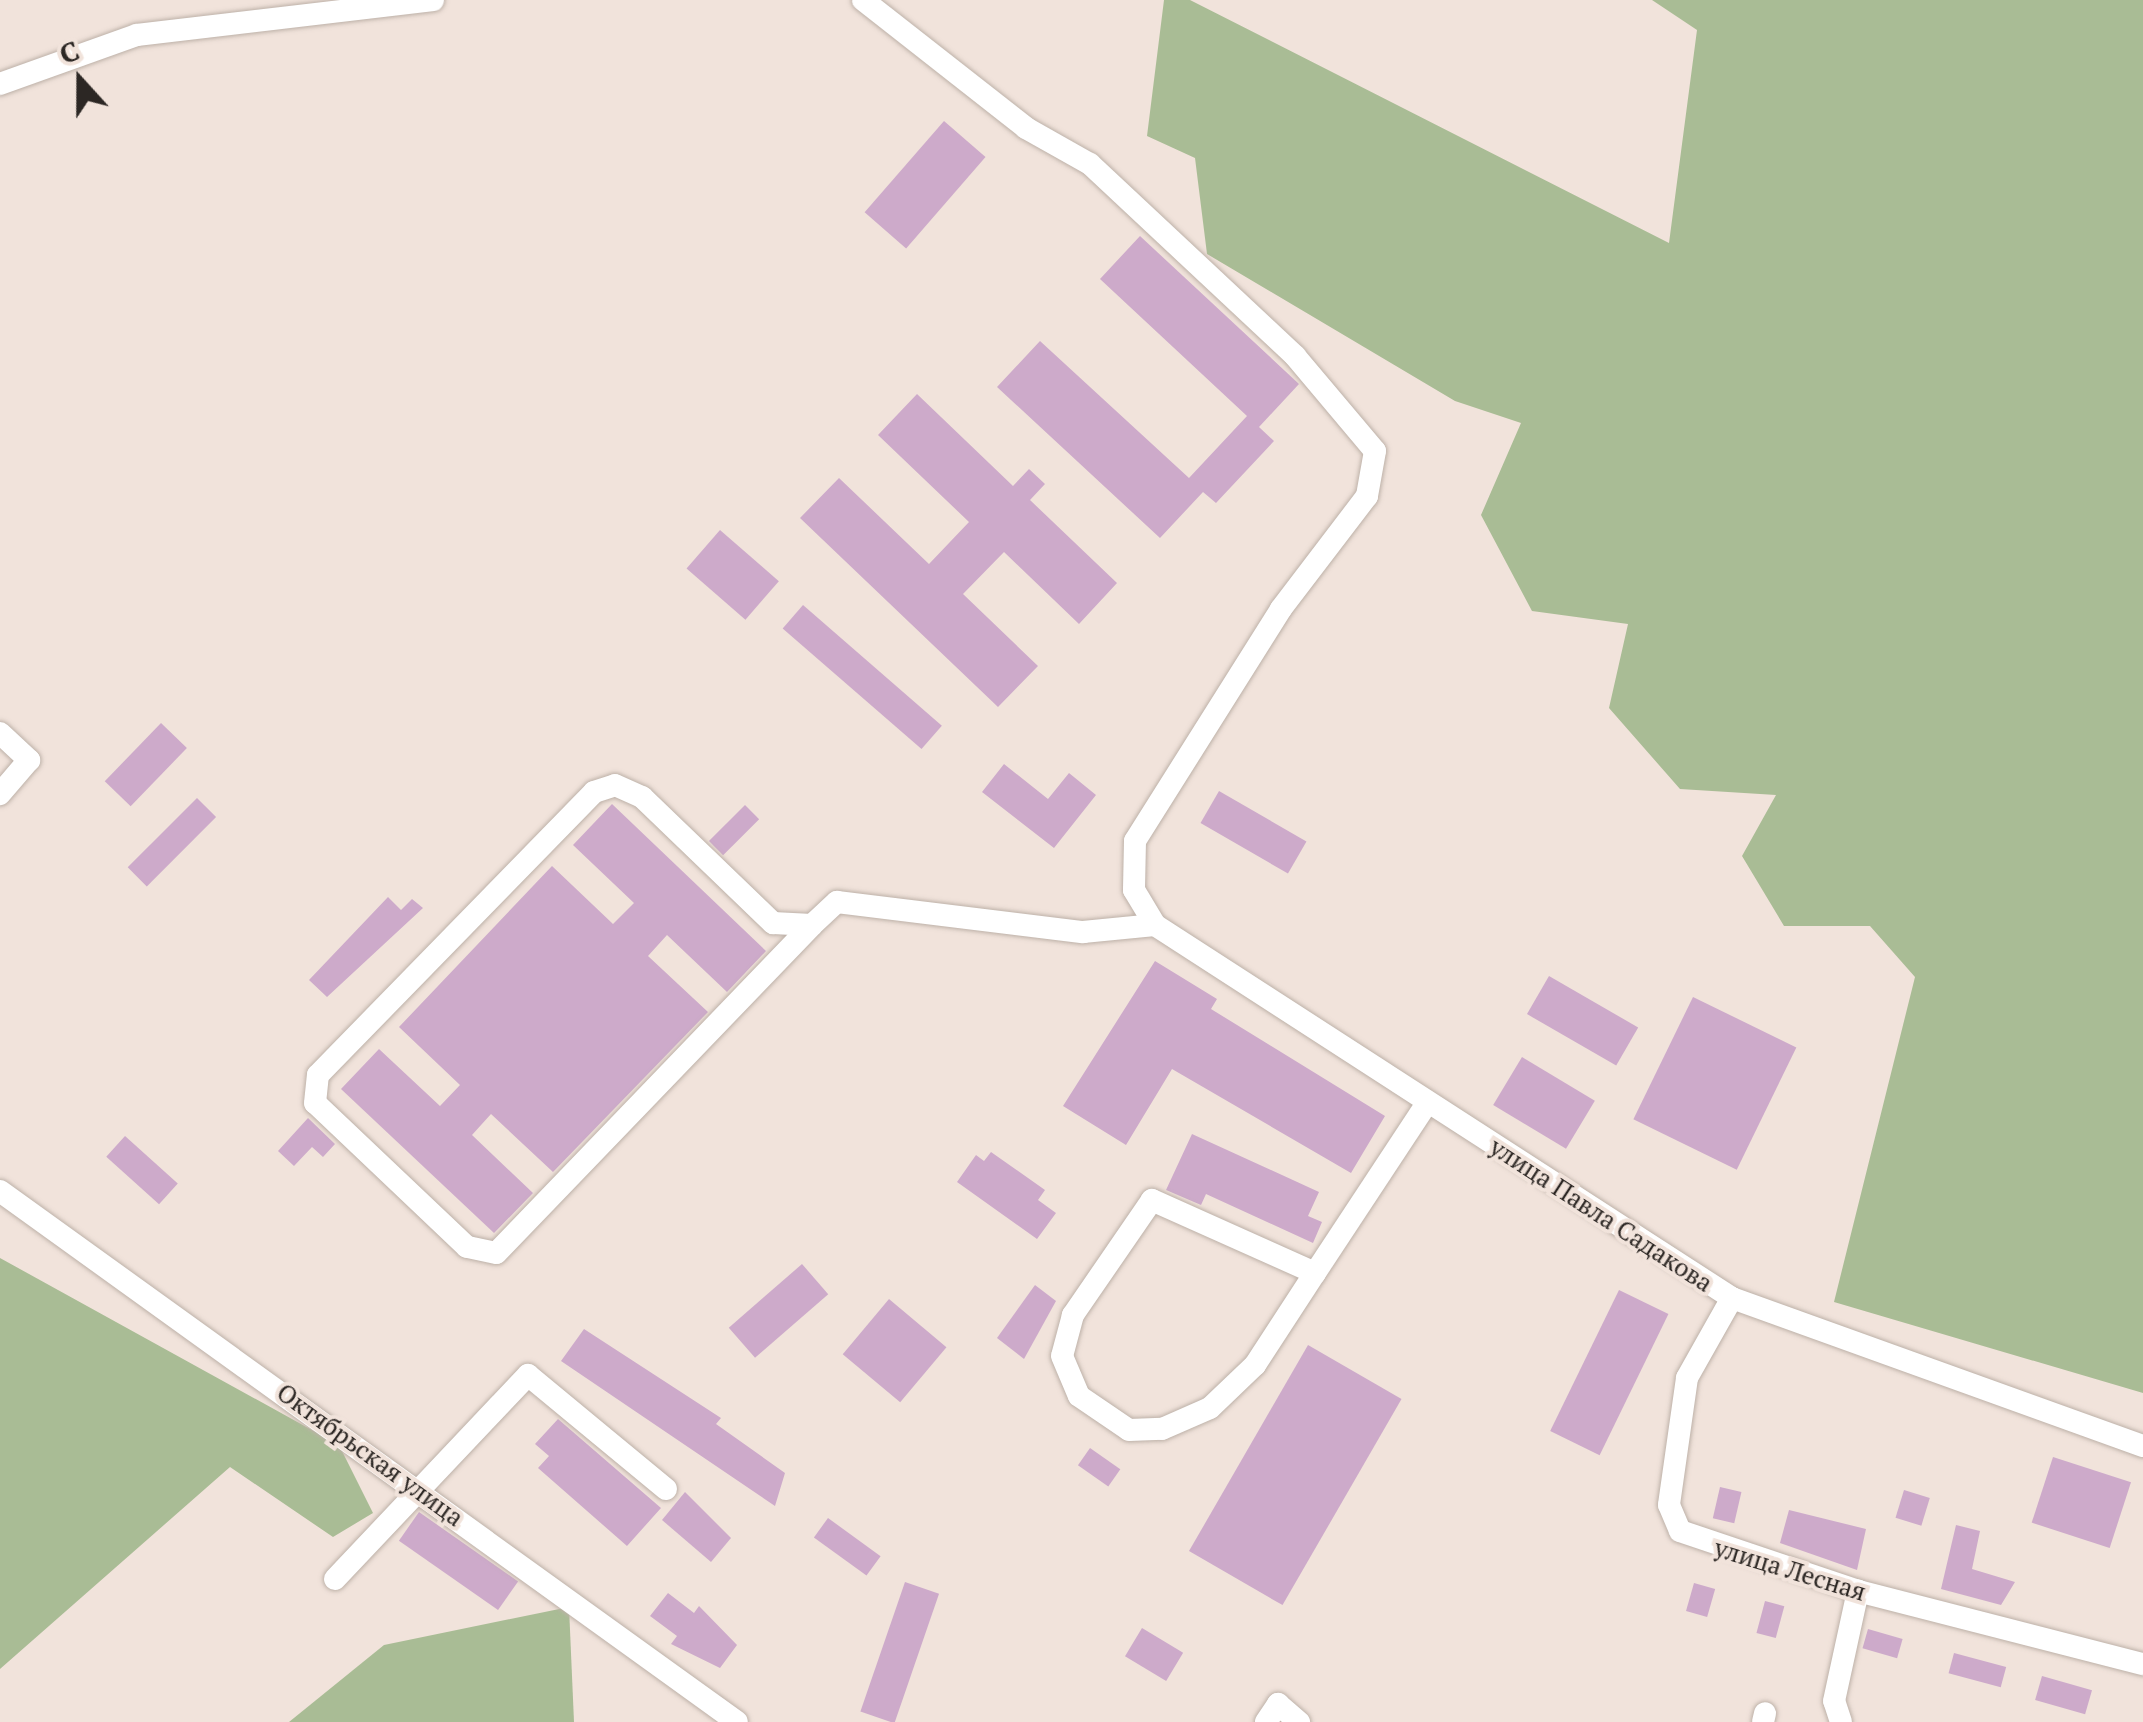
<!DOCTYPE html>
<html>
<head>
<meta charset="utf-8">
<style>
  body { margin:0 }
  #map { position:relative; width:2143px; height:1722px; overflow:hidden; background:#f1e3db; font-family:"PT Serif",serif }
  div>[style] { position:absolute }
  .forest>* { inset:0; background:#a9bc95 }
  .building>* { inset:0; background:#cdaaca; transform-origin:0 0 }
  .roads { filter:drop-shadow(0 0 2px #bdb1a8) drop-shadow(0 0 2px #bdb1a8) }
  .minor>* { height:22px; margin:-11px; padding:0 11px; transform-origin:11px; border-radius:11px; background:#fff }
  span { translate:-50% -50%; white-space:nowrap; text-align:center; line-height:1.15; -webkit-text-stroke:8px #f1e3db; paint-order:stroke }
  .street-label { font-size:25px; color:#2c2724 }
  .north { position:absolute; left:30px; top:30px; width:100px; height:100px; -webkit-text-stroke:8px #f1e3db; paint-order:stroke; rotate:339deg; font-size:28px; font-weight:700; line-height:40px; text-align:center; color:#2c2724 }
  .north::after { content:''; display:block; margin:auto; width:35px; height:45px; background:#2c2724; clip-path:polygon(50% 0,100% 100%,50% 72%,0 100%) }
</style>
</head>
<body>
<div id="map">
  <div class="forest">
    <div style="clip-path:polygon(1164px 0,1190px 0,1669px 243px,1697px 30px,1652px 0,2143px 0,2143px 1393px,1834px 1302px,1915px 977px,1870px 926px,1784px 926px,1742px 856px,1776px 795px,1680px 789px,1609px 708px,1628px 624px,1532px 611px,1481px 515px,1521px 423px,1455px 401px,1207px 254px,1195px 158px,1147px 136px)"></div>
    <div style="clip-path:polygon(0 1258px,339px 1445px,373px 1513px,333px 1537px,230px 1467px,0 1669px)"></div>
    <div style="clip-path:polygon(569px 1607px,574px 1722px,289px 1722px,384px 1645px)"></div>
  </div>
  <div class="building">
    <div style="left:944px;top:121px;width:55px;height:121px;rotate:41deg"></div>
    <div style="clip-path:polygon(1140px 236px,1299px 384px,1259px 427px,1274px 441px,1216px 503px,1203px 492px,1160px 538px,997px 387px,1040px 341px,1189px 478px,1247px 416px,1100px 279px)"></div>
    <div style="clip-path:polygon(917px 394px,1013px 486px,1029px 469px,1045px 484px,1030px 500px,1117px 583px,1079px 624px,1004px 552px,963px 594px,1038px 666px,998px 707px,800px 518px,839px 478px,929px 564px,969px 522px,878px 435px)"></div>
    <div style="left:720px;top:530px;width:78px;height:51px;rotate:41deg"></div>
    <div style="left:803px;top:605px;width:184px;height:31px;rotate:41deg"></div>
    <div style="left:161px;top:723px;width:36px;height:81px;rotate:44deg"></div>
    <div style="clip-path:polygon(1004px 764px,1048px 799px,1069px 773px,1096px 795px,1054px 848px,982px 792px)"></div>
    <div style="left:1219px;top:791px;width:101px;height:37px;rotate:30deg"></div>
    <div style="left:197px;top:798px;width:27px;height:98px;rotate:45deg"></div>
    <div style="clip-path:polygon(612px 804px,766px 951px,727px 992px,667px 935px,648px 956px,708px 1012px,553px 1172px,491px 1114px,472px 1135px,533px 1193px,494px 1233px,341px 1089px,379px 1049px,440px 1106px,460px 1085px,399px 1027px,552px 866px,613px 924px,634px 903px,573px 845px)"></div>
    <div style="left:745px;top:805px;width:20px;height:51px;rotate:45deg"></div>
    <div style="clip-path:polygon(388px 897px,401px 910px,412px 899px,423px 908px,327px 997px,309px 980px)"></div>
    <div style="clip-path:polygon(1155px 961px,1217px 999px,1211px 1009px,1385px 1116px,1351px 1173px,1172px 1069px,1126px 1145px,1063px 1106px)"></div>
    <div style="left:1549px;top:976px;width:103px;height:44px;rotate:30deg"></div>
    <div style="left:1693px;top:997px;width:115px;height:136px;rotate:26deg"></div>
    <div style="left:1522px;top:1057px;width:85px;height:56px;rotate:31deg"></div>
    <div style="clip-path:polygon(308px 1118px,335px 1144px,323px 1157px,312px 1147px,294px 1166px,278px 1151px)"></div>
    <div style="clip-path:polygon(1192px 1134px,1319px 1192px,1308px 1216px,1322px 1222px,1313px 1243px,1206px 1194px,1201px 1205px,1166px 1190px)"></div>
    <div style="left:125px;top:1136px;width:71px;height:28px;rotate:42deg"></div>
    <div style="clip-path:polygon(991px 1152px,1045px 1190px,1038px 1200px,1056px 1213px,1037px 1239px,957px 1182px,976px 1155px,984px 1161px)"></div>
    <div style="left:802px;top:1264px;width:40px;height:97px;rotate:49deg"></div>
    <div style="clip-path:polygon(1035px 1285px,1056px 1301px,1024px 1359px,997px 1338px)"></div>
    <div style="left:1619px;top:1290px;width:55px;height:157px;rotate:26deg"></div>
    <div style="left:889px;top:1299px;width:75px;height:72px;rotate:40deg"></div>
    <div style="clip-path:polygon(584px 1329px,721px 1418px,716px 1424px,785px 1473px,775px 1506px,561px 1361px)"></div>
    <div style="left:1308px;top:1345px;width:108px;height:238px;rotate:30deg"></div>
    <div style="clip-path:polygon(558px 1419px,661px 1508px,627px 1546px,538px 1468px,549px 1456px,535px 1444px)"></div>
    <div style="left:1090px;top:1448px;width:37px;height:21px;rotate:35deg"></div>
    <div style="left:2053px;top:1457px;width:82px;height:69px;rotate:18deg"></div>
    <div style="left:1720px;top:1487px;width:22px;height:32px;rotate:13deg"></div>
    <div style="left:1904px;top:1490px;width:27px;height:29px;rotate:17deg"></div>
    <div style="clip-path:polygon(685px 1492px,731px 1538px,711px 1562px,662px 1520px)"></div>
    <div style="clip-path:polygon(1789px 1510px,1866px 1529px,1857px 1570px,1780px 1543px)"></div>
    <div style="left:419px;top:1512px;width:121px;height:35px;rotate:35deg"></div>
    <div style="left:828px;top:1518px;width:65px;height:24px;rotate:36deg"></div>
    <div style="clip-path:polygon(1956px 1525px,1980px 1531px,1972px 1569px,2015px 1582px,2001px 1605px,1941px 1589px)"></div>
    <div style="left:905px;top:1582px;width:36px;height:137px;rotate:19deg"></div>
    <div style="left:1694px;top:1583px;width:22px;height:29px;rotate:16deg"></div>
    <div style="clip-path:polygon(668px 1593px,694px 1613px,699px 1606px,737px 1645px,720px 1668px,671px 1644px,677px 1636px,650px 1616px)"></div>
    <div style="left:1765px;top:1601px;width:20px;height:33px;rotate:15deg"></div>
    <div style="left:1142px;top:1628px;width:48px;height:33px;rotate:31deg"></div>
    <div style="left:1868px;top:1629px;width:36px;height:20px;rotate:16deg"></div>
    <div style="left:1954px;top:1653px;width:54px;height:21px;rotate:15deg"></div>
    <div style="left:2042px;top:1676px;width:52px;height:25px;rotate:16deg"></div>
  </div>
  <div class="roads">
    <div class="minor">
      <div style="left:863px;top:0;width:207px;rotate:38.1deg"></div>
      <div style="left:1026px;top:128px;width:73px;rotate:29.4deg"></div>
      <div style="left:1090px;top:164px;width:281px;rotate:43.1deg"></div>
      <div style="left:1295px;top:356px;width:124px;rotate:49.9deg"></div>
      <div style="left:1375px;top:451px;width:46px;rotate:100.1deg"></div>
      <div style="left:1367px;top:496px;width:142px;rotate:127.3deg"></div>
      <div style="left:1281px;top:609px;width:274px;rotate:122.2deg"></div>
      <div style="left:1135px;top:841px;width:49px;rotate:91.2deg"></div>
      <div style="left:1134px;top:890px;width:41px;rotate:59deg"></div>
      <div style="left:1155px;top:925px;width:687px;rotate:32.88deg"></div>
      <div style="left:1732px;top:1298px;width:437px;rotate:19.8deg"></div>
      <div style="left:0;top:84px;width:145px;rotate:-19.7deg"></div>
      <div style="left:137px;top:35px;width:298px;rotate:-6.7deg"></div>
      <div style="left:0;top:733px;width:40px;rotate:43deg"></div>
      <div style="left:29px;top:760px;width:45px;rotate:130.5deg"></div>
      <div style="left:812px;top:925px;width:455px;rotate:133.9deg"></div>
      <div style="left:496px;top:1253px;width:30px;rotate:-168deg"></div>
      <div style="left:467px;top:1247px;width:209px;rotate:-136.5deg"></div>
      <div style="left:315px;top:1103px;width:28px;rotate:-84deg"></div>
      <div style="left:318px;top:1075px;width:395px;rotate:-45.7deg"></div>
      <div style="left:594px;top:792px;width:22px;rotate:-18deg"></div>
      <div style="left:615px;top:785px;width:30px;rotate:24deg"></div>
      <div style="left:642px;top:797px;width:182px;rotate:43.9deg"></div>
      <div style="left:773px;top:923px;width:39px;rotate:3deg"></div>
      <div style="left:812px;top:925px;width:34px;rotate:-43deg"></div>
      <div style="left:837px;top:902px;width:248px;rotate:7deg"></div>
      <div style="left:1083px;top:932px;width:72px;rotate:-5.6deg"></div>
      <div style="left:0;top:1191px;width:908px;rotate:35.77deg"></div>
      <div style="left:1315px;top:1273px;width:179px;rotate:-155.9deg"></div>
      <div style="left:1152px;top:1200px;width:140px;rotate:124.5deg"></div>
      <div style="left:1073px;top:1315px;width:42px;rotate:105deg"></div>
      <div style="left:1062px;top:1356px;width:43px;rotate:67deg"></div>
      <div style="left:1079px;top:1396px;width:60px;rotate:34.2deg"></div>
      <div style="left:1129px;top:1430px;width:33px;rotate:-2deg"></div>
      <div style="left:1162px;top:1429px;width:52px;rotate:-23.6deg"></div>
      <div style="left:1210px;top:1408px;width:62px;rotate:-43.7deg"></div>
      <div style="left:1255px;top:1365px;width:110px;rotate:-56.9deg"></div>
      <div style="left:1315px;top:1273px;width:204px;rotate:-56.6deg"></div>
      <div style="left:1732px;top:1298px;width:92px;rotate:119.4deg"></div>
      <div style="left:1687px;top:1378px;width:128px;rotate:98.1deg"></div>
      <div style="left:1669px;top:1505px;width:28px;rotate:67deg"></div>
      <div style="left:1680px;top:1531px;width:188px;rotate:18.6deg"></div>
      <div style="left:1858px;top:1591px;width:294px;rotate:14.4deg"></div>
      <div style="left:335px;top:1579px;width:281px;rotate:-46.6deg"></div>
      <div style="left:528px;top:1375px;width:179px;rotate:39.6deg"></div>
      <div style="left:1266px;top:1722px;width:22px;rotate:-56deg"></div>
      <div style="left:1278px;top:1704px;width:28px;rotate:41deg"></div>
      <div style="left:1763px;top:1722px;width:9px;rotate:-77deg"></div>
      <div style="left:1841px;top:1722px;width:22px;rotate:-108deg"></div>
      <div style="left:1834px;top:1701px;width:113px;rotate:-77.7deg"></div>
    </div>
  </div>
  <div class="street-label">
    <span style="left:1601px;top:1215px;rotate:33deg">улица Павла Садакова</span>
    <span style="left:370px;top:1455px;rotate:36deg">Октябрьская улица</span>
    <span style="left:1790px;top:1570px;rotate:17deg">улица Лесная</span>
  </div>
  <div class="north">С</div>
</div>
</body>
</html>
